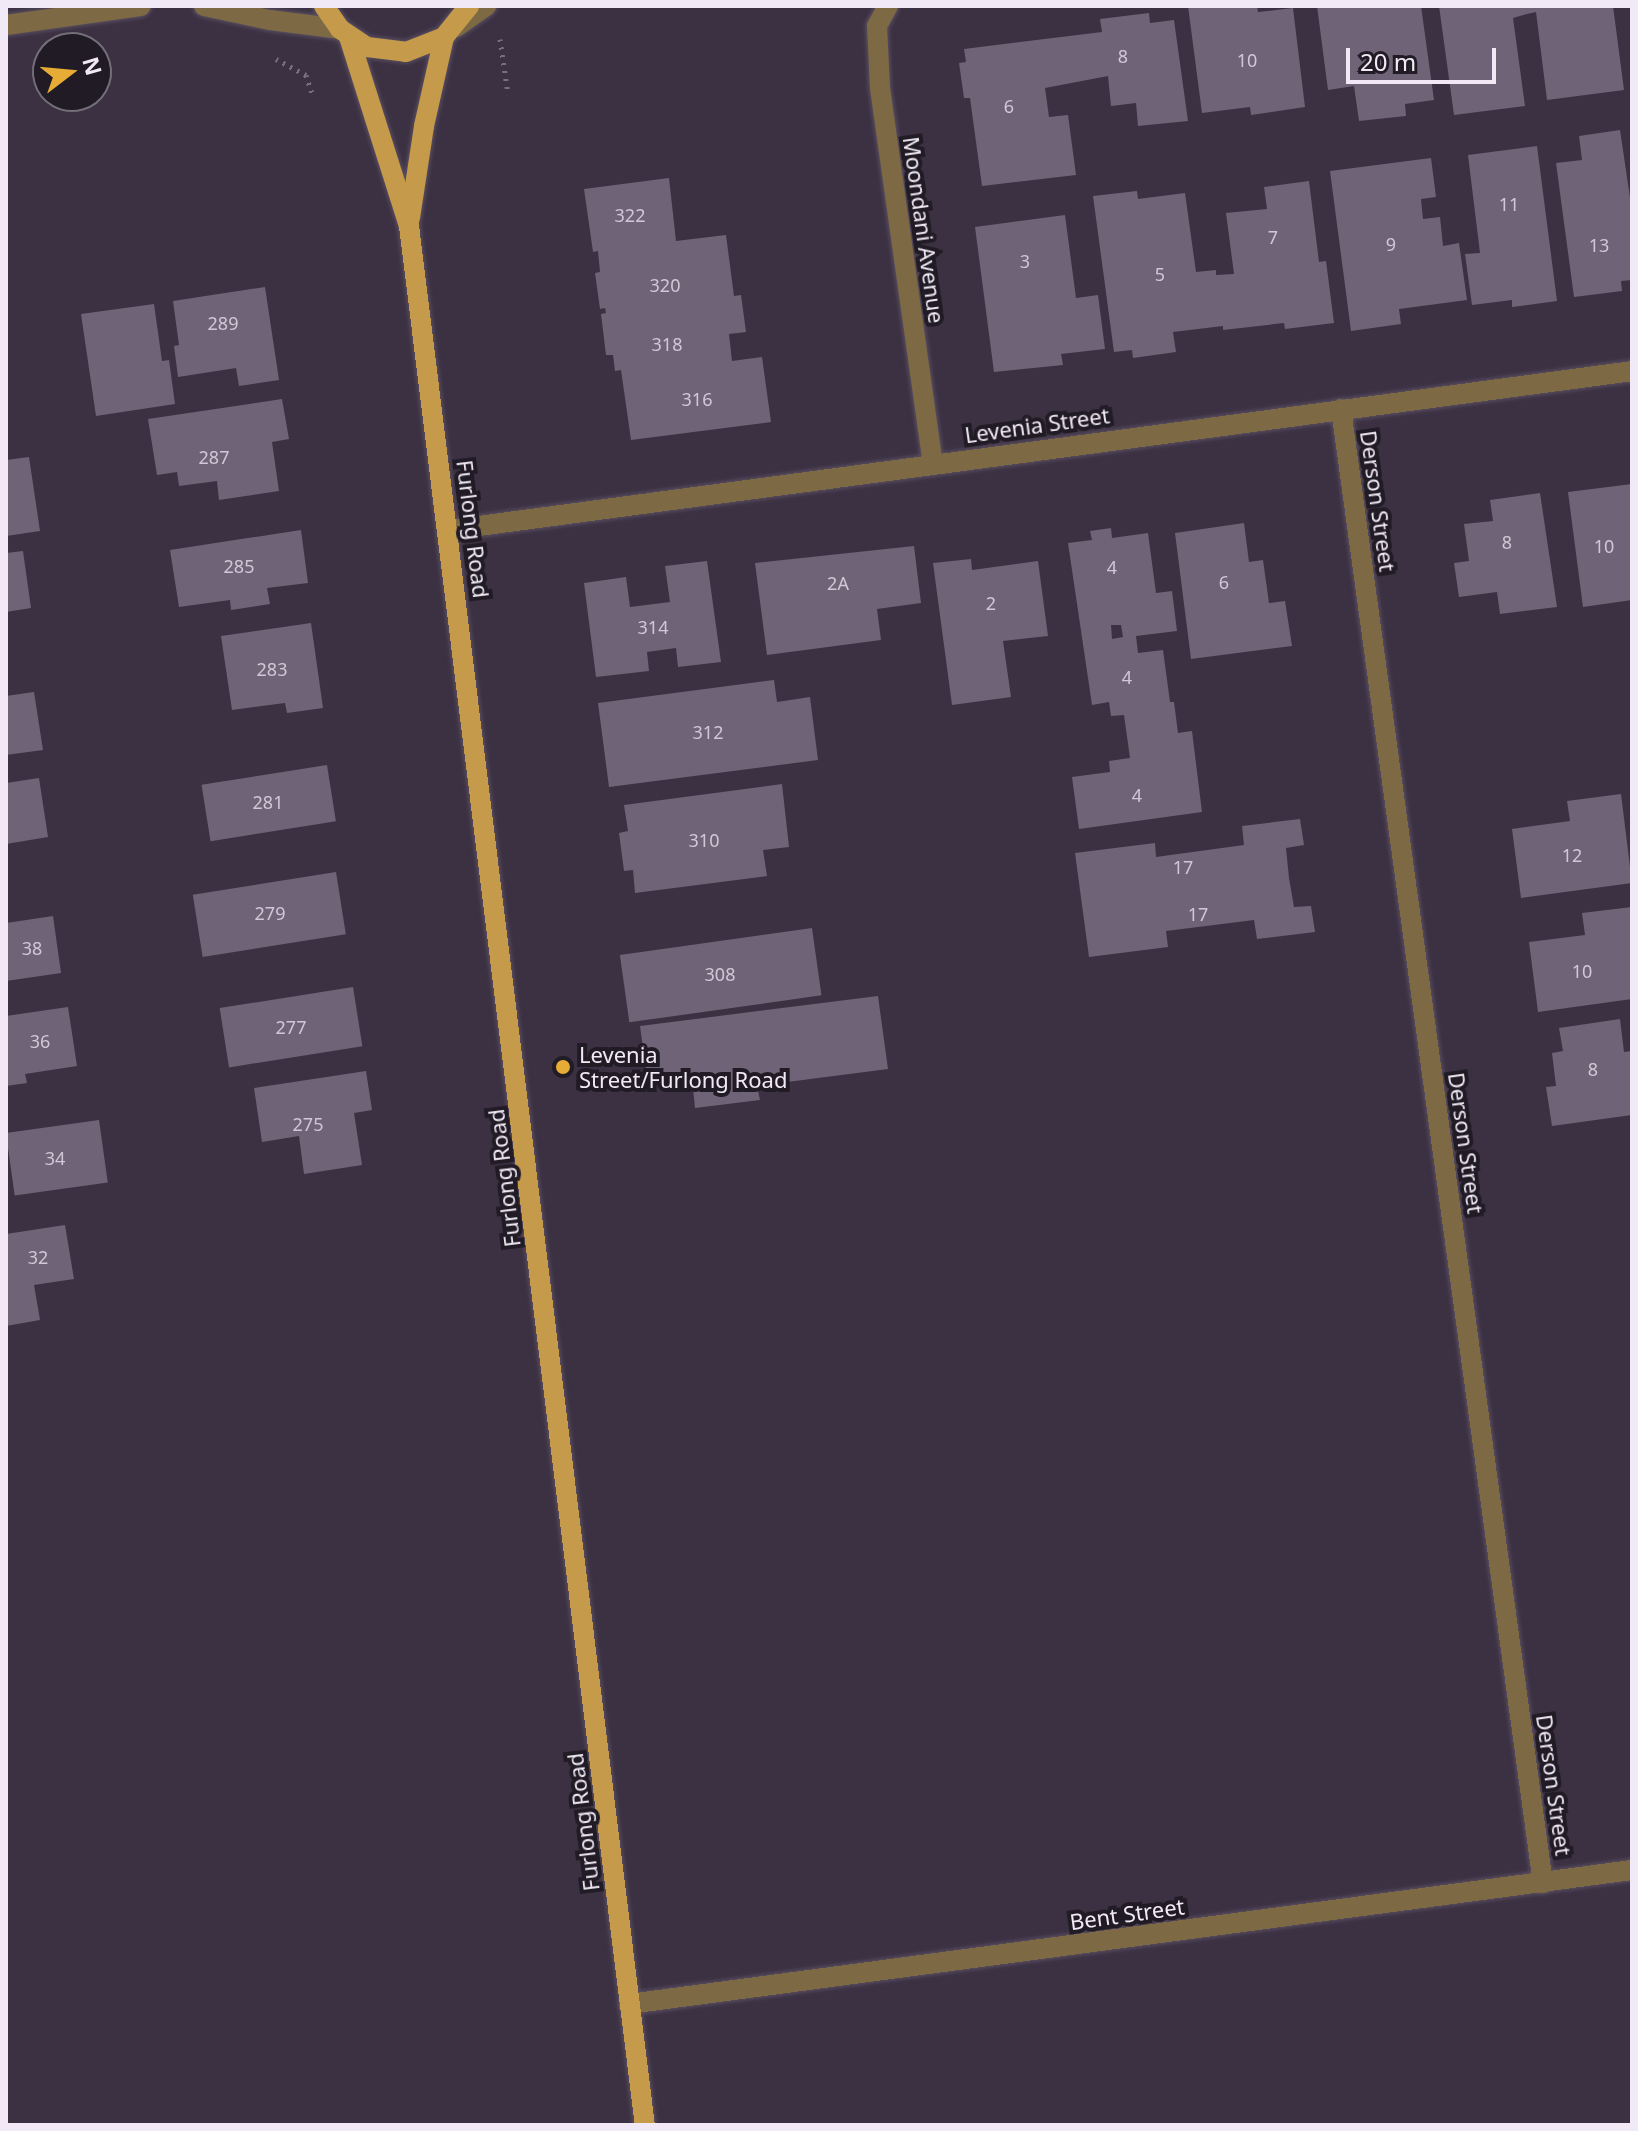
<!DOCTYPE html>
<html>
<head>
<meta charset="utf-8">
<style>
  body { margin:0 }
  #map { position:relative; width:1638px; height:2131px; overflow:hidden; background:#3c3143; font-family:"Noto Sans",sans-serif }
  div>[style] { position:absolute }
  .building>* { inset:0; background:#6f6377; transform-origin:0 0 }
  .path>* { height:5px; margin-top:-2.5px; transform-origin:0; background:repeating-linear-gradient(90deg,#786e7e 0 2px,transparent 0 8px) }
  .roads { filter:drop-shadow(0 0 2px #594f60) drop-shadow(0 0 2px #594f60) }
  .minor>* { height:20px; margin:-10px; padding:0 10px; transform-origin:10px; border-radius:10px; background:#7e6945 }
  .major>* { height:20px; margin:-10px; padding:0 10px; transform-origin:10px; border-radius:10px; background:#c59a4a }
  .dots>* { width:22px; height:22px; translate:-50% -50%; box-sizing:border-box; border:4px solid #201b24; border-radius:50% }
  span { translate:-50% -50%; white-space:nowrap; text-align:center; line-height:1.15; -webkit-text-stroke:8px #201b24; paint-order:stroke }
  .number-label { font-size:18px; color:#d0c8d6 }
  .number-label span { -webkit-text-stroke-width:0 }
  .street-label { font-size:22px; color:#f1eaf6 }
  .poi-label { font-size:22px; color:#f1eaf6 }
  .left { translate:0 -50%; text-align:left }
  .frame { position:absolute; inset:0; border:8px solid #f1eaf6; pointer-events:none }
  .north { position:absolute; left:32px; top:32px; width:80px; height:80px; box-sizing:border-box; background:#201b24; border:2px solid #746e78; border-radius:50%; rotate:74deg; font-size:22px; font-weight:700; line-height:32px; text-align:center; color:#f1eaf6 }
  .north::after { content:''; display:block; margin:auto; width:28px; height:36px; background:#e6ac36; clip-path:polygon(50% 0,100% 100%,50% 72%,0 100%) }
  .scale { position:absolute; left:1346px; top:48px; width:150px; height:36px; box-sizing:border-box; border:4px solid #f1eaf6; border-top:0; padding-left:10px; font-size:24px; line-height:28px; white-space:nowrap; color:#f1eaf6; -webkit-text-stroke:6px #201b24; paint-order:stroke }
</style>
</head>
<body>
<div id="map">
  <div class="building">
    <div style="clip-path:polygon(1188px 6px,1257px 6px,1258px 12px,1293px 8px,1305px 107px,1251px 115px,1250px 107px,1202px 113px)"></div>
    <div style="clip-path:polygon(1317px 6px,1421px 6px,1434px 100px,1405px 104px,1406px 116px,1359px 121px,1354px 86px,1328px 90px)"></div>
    <div style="clip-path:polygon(1439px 6px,1613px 6px,1624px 90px,1547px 100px,1536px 12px,1527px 14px,1513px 18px,1525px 106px,1454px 115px)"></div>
    <div style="clip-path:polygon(1149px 13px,1150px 23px,1174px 20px,1188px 121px,1138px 126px,1136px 103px,1111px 106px,1108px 76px,1045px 88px,1049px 117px,1068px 115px,1076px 175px,982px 186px,970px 98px,964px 98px,959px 63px,966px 62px,964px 49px,1102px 32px,1100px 19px)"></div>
    <div style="clip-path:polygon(1620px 130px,1632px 211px,1632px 280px,1621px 281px,1622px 291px,1574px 297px,1556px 163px,1582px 160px,1579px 136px)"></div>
    <div style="clip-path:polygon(1537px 146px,1557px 301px,1512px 307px,1512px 300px,1472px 305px,1465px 254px,1480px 253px,1468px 155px)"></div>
    <div style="clip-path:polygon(1431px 158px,1436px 197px,1421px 199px,1423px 219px,1440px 217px,1443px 246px,1459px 243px,1467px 300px,1399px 309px,1401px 324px,1351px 331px,1330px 171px)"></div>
    <div style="clip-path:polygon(669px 178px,676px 241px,726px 235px,734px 296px,741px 295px,746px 332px,729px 334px,732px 361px,762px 357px,771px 422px,631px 440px,621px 370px,615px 371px,613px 355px,606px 355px,601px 314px,606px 313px,605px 308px,600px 309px,595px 273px,600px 272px,598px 251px,593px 252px,584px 189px)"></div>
    <div style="clip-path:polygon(1309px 181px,1319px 262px,1326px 261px,1334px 323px,1285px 329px,1284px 323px,1223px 330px,1223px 326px,1173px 332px,1176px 352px,1133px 358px,1132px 350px,1114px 352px,1093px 196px,1137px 191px,1138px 199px,1185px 193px,1196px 272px,1216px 270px,1216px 275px,1234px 274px,1226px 213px,1267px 209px,1264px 187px)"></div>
    <div style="clip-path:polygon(1065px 215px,1076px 298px,1098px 295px,1105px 349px,1061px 354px,1063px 365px,994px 372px,975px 227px)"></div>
    <div style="clip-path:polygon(265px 287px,279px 380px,239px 386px,236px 368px,178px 377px,174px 346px,179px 345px,173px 301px)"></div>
    <div style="clip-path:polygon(154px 304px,162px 361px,169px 360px,175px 404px,96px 416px,81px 314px)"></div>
    <div style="clip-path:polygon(282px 399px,289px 439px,272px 442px,279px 491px,219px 500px,217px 481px,179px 486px,177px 472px,157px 475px,148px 419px)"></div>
    <div style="clip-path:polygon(29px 457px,40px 531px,6px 536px,6px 460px)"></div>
    <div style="clip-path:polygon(1632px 484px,1632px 600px,1583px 607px,1568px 492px)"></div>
    <div style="clip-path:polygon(1540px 493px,1557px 607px,1500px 614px,1497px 592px,1459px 597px,1454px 563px,1469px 561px,1464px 524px,1493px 521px,1490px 500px)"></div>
    <div style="clip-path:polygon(1244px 523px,1249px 562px,1263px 560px,1269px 603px,1285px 601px,1292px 646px,1191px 659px,1175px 533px)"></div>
    <div style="clip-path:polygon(evenodd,1111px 528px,1112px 538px,1148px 533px,1156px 593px,1172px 591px,1177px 631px,1136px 636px,1138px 653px,1163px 650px,1170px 702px,1174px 702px,1178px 733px,1192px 731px,1202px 812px,1079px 829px,1072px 777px,1110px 772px,1109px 761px,1130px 758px,1124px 715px,1111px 716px,1109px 702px,1092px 705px,1068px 543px,1092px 540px,1090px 531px,1111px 528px,1111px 625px,1121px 625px,1123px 637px,1112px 639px,1111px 625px)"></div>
    <div style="clip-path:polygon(301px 530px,308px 583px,267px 588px,270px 604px,231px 610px,230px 600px,179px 607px,170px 550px)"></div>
    <div style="clip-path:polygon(914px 546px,921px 603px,877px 609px,881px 640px,767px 655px,755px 563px)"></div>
    <div style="clip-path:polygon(23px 551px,31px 608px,6px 612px,6px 553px)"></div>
    <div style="clip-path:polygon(971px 559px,972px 570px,1038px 561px,1048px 636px,1003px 641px,1011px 697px,952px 705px,933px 563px)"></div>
    <div style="clip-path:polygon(707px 561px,721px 662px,678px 667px,676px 648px,647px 652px,649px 671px,596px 677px,584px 583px,626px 577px,630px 607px,670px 602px,665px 566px)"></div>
    <div style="clip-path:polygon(311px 623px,323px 708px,287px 713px,285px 703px,232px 710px,221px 636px)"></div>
    <div style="clip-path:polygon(774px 680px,777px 702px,810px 697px,818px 760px,609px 787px,598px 703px)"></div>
    <div style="clip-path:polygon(34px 692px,43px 750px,6px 755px,6px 696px)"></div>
    <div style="left:327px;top:765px;width:57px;height:127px;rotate:81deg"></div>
    <div style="clip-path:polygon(39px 778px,48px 837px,6px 844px,6px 783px)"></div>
    <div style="clip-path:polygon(782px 784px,789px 847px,763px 850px,767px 876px,635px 893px,633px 870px,624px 871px,619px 833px,628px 831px,624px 805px)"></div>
    <div style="clip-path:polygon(1621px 794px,1632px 883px,1521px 898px,1512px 829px,1570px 821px,1567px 801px)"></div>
    <div style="clip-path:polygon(1300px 819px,1304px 845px,1286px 848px,1289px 878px,1294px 907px,1311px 906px,1315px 932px,1257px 939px,1254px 920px,1166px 931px,1168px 947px,1089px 957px,1075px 853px,1155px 843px,1156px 857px,1244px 845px,1242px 826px)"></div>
    <div style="left:336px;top:872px;width:63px;height:145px;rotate:81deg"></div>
    <div style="clip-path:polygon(1632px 907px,1632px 999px,1538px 1012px,1529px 942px,1585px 935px,1582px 913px)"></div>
    <div style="clip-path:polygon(53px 916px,61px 973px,6px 981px,6px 923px)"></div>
    <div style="left:812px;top:928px;width:68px;height:194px;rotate:82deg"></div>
    <div style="left:353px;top:987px;width:60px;height:135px;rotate:81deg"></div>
    <div style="clip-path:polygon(878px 996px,888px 1069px,757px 1086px,760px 1100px,695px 1108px,692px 1078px,648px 1084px,640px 1026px)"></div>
    <div style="clip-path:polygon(68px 1007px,77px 1066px,25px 1074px,27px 1083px,6px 1086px,6px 1016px)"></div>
    <div style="clip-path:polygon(1620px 1019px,1624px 1052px,1632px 1051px,1632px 1115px,1552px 1126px,1546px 1087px,1556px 1086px,1552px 1053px,1563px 1051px,1559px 1028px)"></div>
    <div style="clip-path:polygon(366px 1071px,372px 1110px,354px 1113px,362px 1165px,304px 1174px,299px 1136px,262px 1142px,254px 1088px)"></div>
    <div style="left:99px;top:1120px;width:63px;height:94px;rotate:82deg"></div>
    <div style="clip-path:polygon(65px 1225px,74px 1279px,34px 1285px,40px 1320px,6px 1326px,6px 1234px)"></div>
  </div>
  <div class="path">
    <div style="left:500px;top:39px;width:56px;rotate:81.7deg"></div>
    <div style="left:276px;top:59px;width:34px;rotate:28deg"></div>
    <div style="left:306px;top:75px;width:22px;rotate:72deg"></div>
  </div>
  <div class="roads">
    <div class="minor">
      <div style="left:204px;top:6px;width:67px;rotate:12deg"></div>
      <div style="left:270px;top:20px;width:71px;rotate:7.3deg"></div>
      <div style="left:888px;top:6px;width:23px;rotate:119deg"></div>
      <div style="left:877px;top:26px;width:62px;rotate:87.2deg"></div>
      <div style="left:880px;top:88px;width:379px;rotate:82deg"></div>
      <div style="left:6px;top:25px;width:136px;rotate:-8deg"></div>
      <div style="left:456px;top:27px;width:37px;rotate:-35deg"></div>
      <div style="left:1341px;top:409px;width:1488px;rotate:82.2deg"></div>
      <div style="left:449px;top:530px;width:1194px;rotate:-7.65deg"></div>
      <div style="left:629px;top:2004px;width:1012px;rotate:-7.61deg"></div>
    </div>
    <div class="major">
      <div style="left:324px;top:6px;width:28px;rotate:55deg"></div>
      <div style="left:340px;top:29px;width:32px;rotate:34deg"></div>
      <div style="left:367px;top:47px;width:39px;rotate:7deg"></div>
      <div style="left:406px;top:52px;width:41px;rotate:-21.5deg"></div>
      <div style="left:444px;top:37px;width:40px;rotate:-51deg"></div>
      <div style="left:349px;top:37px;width:198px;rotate:72.4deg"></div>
      <div style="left:409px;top:226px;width:1914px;rotate:82.92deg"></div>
      <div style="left:410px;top:218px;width:93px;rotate:-81.3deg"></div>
      <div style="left:424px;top:126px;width:91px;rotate:-77.3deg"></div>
    </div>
  </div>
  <div class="dots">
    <div style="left:563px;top:1067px;background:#e6ac36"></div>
  </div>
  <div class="number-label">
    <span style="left:1123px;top:56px">8</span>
    <span style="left:1247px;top:60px">10</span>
    <span style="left:1009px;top:106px">6</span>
    <span style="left:1509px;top:204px">11</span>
    <span style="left:630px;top:215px">322</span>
    <span style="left:1273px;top:237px">7</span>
    <span style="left:1391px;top:244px">9</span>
    <span style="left:1599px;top:245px">13</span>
    <span style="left:1025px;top:261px">3</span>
    <span style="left:1160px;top:274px">5</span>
    <span style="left:665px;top:285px">320</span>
    <span style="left:223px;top:323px">289</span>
    <span style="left:667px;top:344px">318</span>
    <span style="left:697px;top:399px">316</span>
    <span style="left:214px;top:457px">287</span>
    <span style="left:1507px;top:542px">8</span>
    <span style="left:1604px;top:546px">10</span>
    <span style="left:239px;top:566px">285</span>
    <span style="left:1112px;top:567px">4</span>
    <span style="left:1224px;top:582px">6</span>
    <span style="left:838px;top:583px">2A</span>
    <span style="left:991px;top:603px">2</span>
    <span style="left:653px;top:627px">314</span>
    <span style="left:272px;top:669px">283</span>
    <span style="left:1127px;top:677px">4</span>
    <span style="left:708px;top:732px">312</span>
    <span style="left:1137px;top:795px">4</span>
    <span style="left:268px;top:802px">281</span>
    <span style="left:704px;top:840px">310</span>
    <span style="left:1572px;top:855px">12</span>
    <span style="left:1183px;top:867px">17</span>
    <span style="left:270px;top:913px">279</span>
    <span style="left:1198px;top:914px">17</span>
    <span style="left:32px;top:948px">38</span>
    <span style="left:1582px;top:971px">10</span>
    <span style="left:720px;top:974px">308</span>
    <span style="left:291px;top:1027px">277</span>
    <span style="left:40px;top:1041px">36</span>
    <span style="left:1593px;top:1069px">8</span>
    <span style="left:308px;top:1124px">275</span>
    <span style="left:55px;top:1158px">34</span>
    <span style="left:38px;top:1257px">32</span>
  </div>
  <div class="street-label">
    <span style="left:924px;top:230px;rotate:82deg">Moondani Avenue</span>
    <span style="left:1037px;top:425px;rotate:-8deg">Levenia Street</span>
    <span style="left:1378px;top:501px;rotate:82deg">Derson Street</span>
    <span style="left:473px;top:529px;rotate:83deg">Furlong Road</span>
    <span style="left:1466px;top:1143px;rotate:82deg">Derson Street</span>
    <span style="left:504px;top:1178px;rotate:-97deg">Furlong Road</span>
    <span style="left:1554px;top:1785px;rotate:82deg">Derson Street</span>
    <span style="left:583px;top:1822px;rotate:-97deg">Furlong Road</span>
    <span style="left:1127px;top:1914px;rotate:-8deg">Bent Street</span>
  </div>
  <div class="poi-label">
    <span class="left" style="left:579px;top:1067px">Levenia<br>Street/Furlong Road</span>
  </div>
  <div class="frame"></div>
  <div class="north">N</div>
  <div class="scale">20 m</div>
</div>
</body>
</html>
